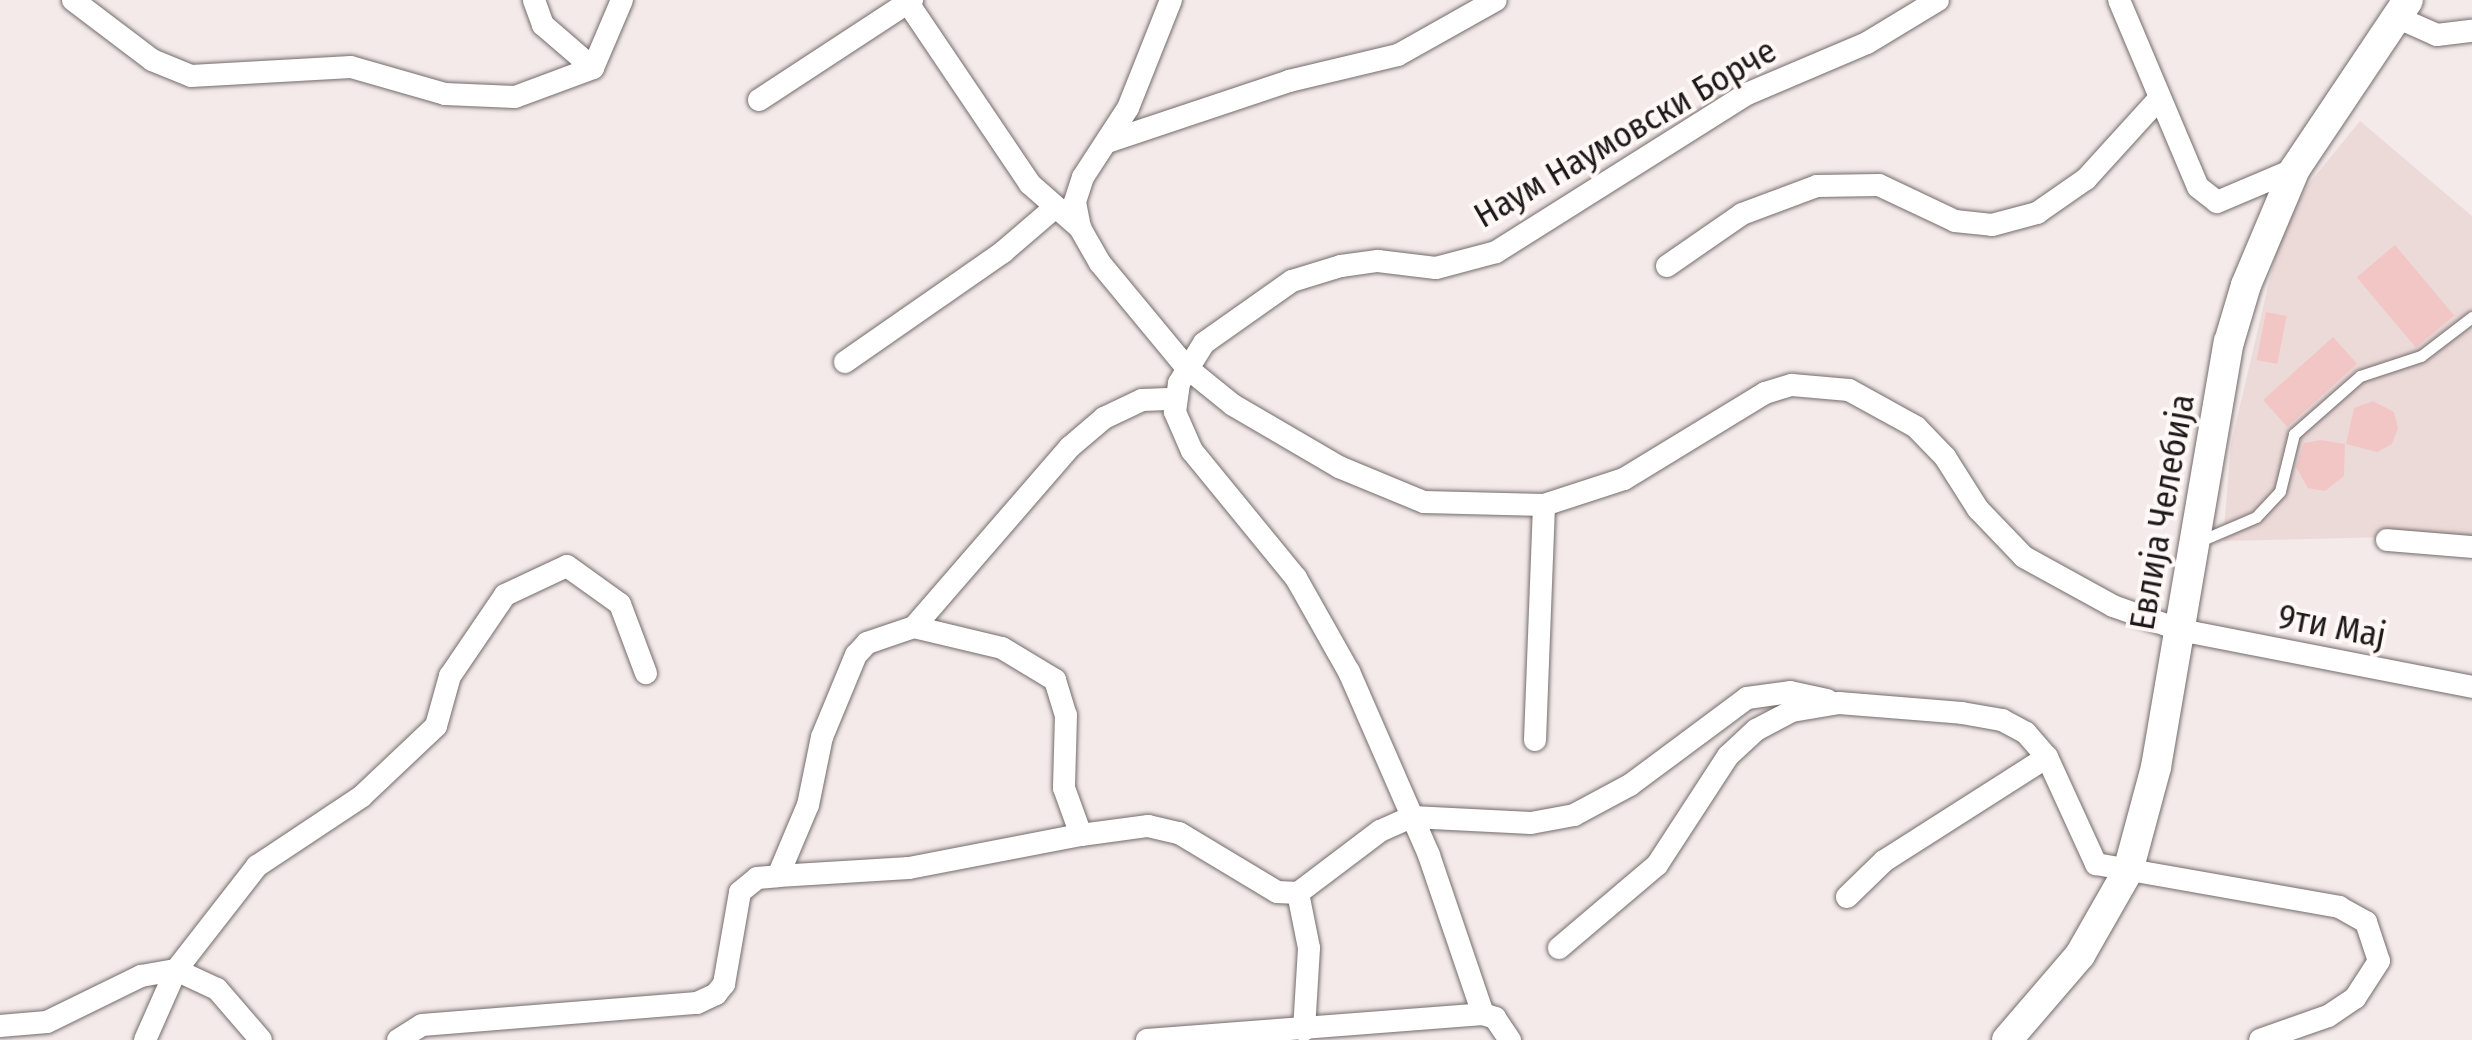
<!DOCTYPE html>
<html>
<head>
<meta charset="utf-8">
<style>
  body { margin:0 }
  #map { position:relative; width:2472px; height:1040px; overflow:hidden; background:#f3eae9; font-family:"Fira Sans Condensed",sans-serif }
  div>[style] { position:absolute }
  .built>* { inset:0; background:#ecdad9 }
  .building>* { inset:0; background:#f2c6c5; transform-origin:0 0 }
  .roads { filter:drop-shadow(0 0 2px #746c6c) drop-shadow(0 0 2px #746c6c) }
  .service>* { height:11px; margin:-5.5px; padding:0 5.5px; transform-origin:5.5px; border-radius:5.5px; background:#fff }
  .minor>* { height:22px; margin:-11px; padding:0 11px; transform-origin:11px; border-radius:11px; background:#fff }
  .tertiary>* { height:30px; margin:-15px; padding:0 15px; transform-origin:15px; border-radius:15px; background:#fff }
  span { translate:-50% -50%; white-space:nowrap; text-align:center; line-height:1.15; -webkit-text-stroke:8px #fff8f7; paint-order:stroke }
  .street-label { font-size:35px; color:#1d1919 }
</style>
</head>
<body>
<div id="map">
  <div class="built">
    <div style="clip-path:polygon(2360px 121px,2472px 216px,2472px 535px,2223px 541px,2231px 444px,2279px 240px,2307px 186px)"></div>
  </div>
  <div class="building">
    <div style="left:2395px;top:245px;width:92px;height:50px;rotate:50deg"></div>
    <div style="left:2266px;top:312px;width:21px;height:49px;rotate:11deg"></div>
    <div style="left:2333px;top:337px;width:36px;height:94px;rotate:48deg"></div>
    <div style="clip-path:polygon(2373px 401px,2394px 412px,2398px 428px,2392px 444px,2377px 452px,2346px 444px,2354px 408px)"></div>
    <div style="clip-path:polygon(2321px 440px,2345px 444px,2344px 476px,2325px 491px,2308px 488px,2296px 467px,2304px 443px)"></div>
  </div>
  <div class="roads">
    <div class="service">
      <div style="left:2200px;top:541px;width:61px;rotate:-23.2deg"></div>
      <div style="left:2256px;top:517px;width:35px;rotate:-47deg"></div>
      <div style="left:2280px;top:491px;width:59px;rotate:-76.2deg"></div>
      <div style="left:2294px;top:434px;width:88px;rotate:-41.3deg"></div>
      <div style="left:2360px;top:376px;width:64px;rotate:-18.2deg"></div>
      <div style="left:2421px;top:356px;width:64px;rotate:-37.4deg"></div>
    </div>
    <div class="minor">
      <div style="left:73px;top:0;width:99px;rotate:37.2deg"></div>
      <div style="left:152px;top:60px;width:42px;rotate:22.3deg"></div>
      <div style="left:191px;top:76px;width:160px;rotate:-3.2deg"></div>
      <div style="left:351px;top:67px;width:98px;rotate:16deg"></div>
      <div style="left:445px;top:94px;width:70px;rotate:2.5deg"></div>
      <div style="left:515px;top:97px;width:83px;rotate:-20.4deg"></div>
      <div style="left:593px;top:68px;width:66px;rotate:-139.3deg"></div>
      <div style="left:543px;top:25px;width:27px;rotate:-110deg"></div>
      <div style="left:1171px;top:0;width:116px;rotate:111.7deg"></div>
      <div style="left:1128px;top:108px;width:82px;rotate:123.1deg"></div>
      <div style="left:1083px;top:177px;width:26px;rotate:108deg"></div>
      <div style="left:1075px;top:202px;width:26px;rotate:79deg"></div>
      <div style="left:1080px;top:228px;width:40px;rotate:60.3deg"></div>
      <div style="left:1100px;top:263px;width:135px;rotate:50.4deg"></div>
      <div style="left:1186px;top:367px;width:60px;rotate:39deg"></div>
      <div style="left:1233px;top:405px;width:123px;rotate:30.3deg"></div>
      <div style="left:1339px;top:467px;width:92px;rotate:22.4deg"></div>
      <div style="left:1424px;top:502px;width:120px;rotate:1.4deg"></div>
      <div style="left:1544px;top:505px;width:84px;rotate:-18deg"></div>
      <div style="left:1624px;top:479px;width:165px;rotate:-31.4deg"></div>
      <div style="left:1765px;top:393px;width:28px;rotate:-17deg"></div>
      <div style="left:1792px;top:385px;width:57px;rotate:5deg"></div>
      <div style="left:1849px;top:390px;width:77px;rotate:28.9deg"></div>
      <div style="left:1916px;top:427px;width:42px;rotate:46deg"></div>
      <div style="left:1945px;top:457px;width:62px;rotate:57.6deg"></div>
      <div style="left:1978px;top:509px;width:66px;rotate:46.2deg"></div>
      <div style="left:2024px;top:557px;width:102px;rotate:28.8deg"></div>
      <div style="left:2113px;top:606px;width:71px;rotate:19.7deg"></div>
      <div style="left:2180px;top:630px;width:298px;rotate:11deg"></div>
      <div style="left:2119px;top:0;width:203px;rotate:67.1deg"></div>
      <div style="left:2198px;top:187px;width:24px;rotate:38deg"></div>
      <div style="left:2217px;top:202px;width:85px;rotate:-22.9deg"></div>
      <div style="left:908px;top:3px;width:218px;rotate:56deg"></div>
      <div style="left:1030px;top:184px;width:67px;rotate:41.3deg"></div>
      <div style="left:2401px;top:19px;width:39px;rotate:24deg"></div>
      <div style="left:2437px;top:35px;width:35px;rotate:-7deg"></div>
      <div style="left:593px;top:68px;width:74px;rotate:-66.9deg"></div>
      <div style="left:759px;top:100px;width:183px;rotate:-33.2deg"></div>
      <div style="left:1107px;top:142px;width:192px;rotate:-18.5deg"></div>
      <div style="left:1289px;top:81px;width:112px;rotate:-13.4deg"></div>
      <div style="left:1398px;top:55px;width:112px;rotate:-29.3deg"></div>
      <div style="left:1667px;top:266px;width:91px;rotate:-34.7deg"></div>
      <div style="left:1742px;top:214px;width:80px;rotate:-20.5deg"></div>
      <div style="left:1817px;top:186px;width:62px;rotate:-0.9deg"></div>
      <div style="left:1879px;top:185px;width:84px;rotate:25.3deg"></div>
      <div style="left:1955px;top:221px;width:37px;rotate:6deg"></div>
      <div style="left:1992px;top:225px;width:47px;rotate:-14.9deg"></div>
      <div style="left:2037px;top:213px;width:60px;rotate:-34.8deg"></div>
      <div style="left:2086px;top:179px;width:105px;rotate:-47.7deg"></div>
      <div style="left:845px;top:362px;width:193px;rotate:-34.8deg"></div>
      <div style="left:1003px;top:252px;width:66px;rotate:-40.7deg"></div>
      <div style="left:2387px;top:540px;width:85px;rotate:4.7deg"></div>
      <div style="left:914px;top:627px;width:238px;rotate:-49.1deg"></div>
      <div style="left:1070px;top:447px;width:45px;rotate:-40.5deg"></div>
      <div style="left:1104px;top:418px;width:42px;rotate:-25.3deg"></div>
      <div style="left:1142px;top:400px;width:33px;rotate:-2deg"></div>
      <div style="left:1535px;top:740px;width:235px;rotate:-87.8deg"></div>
      <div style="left:778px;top:876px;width:131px;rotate:-3.5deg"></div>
      <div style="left:909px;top:868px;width:175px;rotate:-10.9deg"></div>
      <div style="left:1847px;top:897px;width:52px;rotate:-44.2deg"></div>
      <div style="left:1884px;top:861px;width:193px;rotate:-32.5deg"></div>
      <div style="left:1559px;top:948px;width:128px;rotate:-40.3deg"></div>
      <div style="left:1657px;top:865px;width:130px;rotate:-56.9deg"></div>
      <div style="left:1728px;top:756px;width:38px;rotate:-43deg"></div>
      <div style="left:1756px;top:730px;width:41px;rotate:-27.8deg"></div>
      <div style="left:1792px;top:711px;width:48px;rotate:-9.7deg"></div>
      <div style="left:1839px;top:703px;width:123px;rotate:4.6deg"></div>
      <div style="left:1962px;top:713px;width:41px;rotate:9.9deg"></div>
      <div style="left:2002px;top:720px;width:27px;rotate:28deg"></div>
      <div style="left:2026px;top:733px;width:32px;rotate:49deg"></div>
      <div style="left:2047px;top:757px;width:118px;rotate:65.4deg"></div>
      <div style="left:2096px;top:864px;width:247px;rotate:10deg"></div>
      <div style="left:2339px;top:907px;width:31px;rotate:29deg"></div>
      <div style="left:2366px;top:922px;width:41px;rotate:71.6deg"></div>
      <div style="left:2379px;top:961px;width:44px;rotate:123deg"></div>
      <div style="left:2355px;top:998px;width:32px;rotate:146deg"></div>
      <div style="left:2328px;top:1016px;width:72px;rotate:160.6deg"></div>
      <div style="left:1483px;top:1014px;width:168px;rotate:-108.8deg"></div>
      <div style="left:1429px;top:855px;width:200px;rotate:-113.6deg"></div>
      <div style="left:1349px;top:672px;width:108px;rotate:-119.4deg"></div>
      <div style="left:1296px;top:578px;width:164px;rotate:-129.3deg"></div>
      <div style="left:1192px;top:451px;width:43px;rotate:-113.6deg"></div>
      <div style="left:1175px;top:412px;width:29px;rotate:-82deg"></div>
      <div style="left:1179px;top:383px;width:47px;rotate:-58deg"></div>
      <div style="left:1204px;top:343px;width:108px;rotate:-35.2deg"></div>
      <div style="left:1292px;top:281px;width:51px;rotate:-17deg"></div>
      <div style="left:1341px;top:266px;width:37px;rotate:-8deg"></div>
      <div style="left:1378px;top:261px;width:58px;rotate:6.9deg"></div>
      <div style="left:1436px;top:268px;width:62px;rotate:-14.9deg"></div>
      <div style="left:1496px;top:252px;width:297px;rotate:-32.2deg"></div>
      <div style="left:1747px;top:94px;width:130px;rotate:-23deg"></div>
      <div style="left:1867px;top:43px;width:83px;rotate:-31.2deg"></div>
      <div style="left:0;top:1026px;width:47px;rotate:-4.9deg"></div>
      <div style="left:47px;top:1022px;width:105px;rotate:-26.1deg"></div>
      <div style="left:141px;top:976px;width:36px;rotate:-10deg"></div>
      <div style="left:176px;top:970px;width:45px;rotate:24.9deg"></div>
      <div style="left:217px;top:989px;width:67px;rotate:49.2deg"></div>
      <div style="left:1304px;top:1030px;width:82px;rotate:-86.5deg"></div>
      <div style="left:1309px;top:948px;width:56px;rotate:-101.3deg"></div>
      <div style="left:1298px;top:893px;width:103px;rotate:-37.1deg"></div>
      <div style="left:1380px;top:831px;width:35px;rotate:-24deg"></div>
      <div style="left:1412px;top:817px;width:119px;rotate:2.9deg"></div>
      <div style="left:1531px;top:823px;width:44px;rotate:-10.5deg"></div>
      <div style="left:1574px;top:815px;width:64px;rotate:-28.2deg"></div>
      <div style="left:1630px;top:785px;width:146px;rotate:-36.6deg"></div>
      <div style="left:1747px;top:698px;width:43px;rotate:-7.9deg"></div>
      <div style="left:1790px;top:692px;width:38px;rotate:12deg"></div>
      <div style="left:145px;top:1040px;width:77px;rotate:-66.1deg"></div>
      <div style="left:176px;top:970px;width:132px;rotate:-52.1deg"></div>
      <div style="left:257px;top:866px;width:125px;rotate:-33.6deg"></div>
      <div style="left:361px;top:797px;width:103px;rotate:-43.4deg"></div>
      <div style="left:436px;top:726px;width:52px;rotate:-74.4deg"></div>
      <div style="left:450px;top:676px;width:98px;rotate:-55.8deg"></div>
      <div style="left:505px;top:595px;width:68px;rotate:-25.1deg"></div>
      <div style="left:567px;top:566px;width:65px;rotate:35.6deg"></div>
      <div style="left:620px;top:604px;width:74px;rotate:69.4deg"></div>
      <div style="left:398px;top:1040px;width:28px;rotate:-32deg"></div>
      <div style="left:422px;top:1025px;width:276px;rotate:-4.6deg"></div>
      <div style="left:697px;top:1003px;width:21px;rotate:-25deg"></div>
      <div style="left:716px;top:994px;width:13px;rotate:-51deg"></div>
      <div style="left:724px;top:984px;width:93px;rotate:-80.1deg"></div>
      <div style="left:740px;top:892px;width:22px;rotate:-39deg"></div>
      <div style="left:757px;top:878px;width:21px;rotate:-5deg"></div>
      <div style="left:778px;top:876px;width:77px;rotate:-67.1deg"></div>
      <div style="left:808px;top:805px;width:69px;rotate:-78.4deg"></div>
      <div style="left:822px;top:737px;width:89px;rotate:-67.5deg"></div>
      <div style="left:856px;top:655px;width:16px;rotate:-47deg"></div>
      <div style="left:867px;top:643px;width:50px;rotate:-18.8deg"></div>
      <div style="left:914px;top:627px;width:90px;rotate:13.4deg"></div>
      <div style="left:1002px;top:648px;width:62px;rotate:31.1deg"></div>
      <div style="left:1055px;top:680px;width:37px;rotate:73deg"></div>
      <div style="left:1066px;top:715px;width:73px;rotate:91.6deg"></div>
      <div style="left:1064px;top:788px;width:50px;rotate:70.1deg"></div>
      <div style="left:1081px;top:835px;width:68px;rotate:-7.7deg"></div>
      <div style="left:1148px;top:826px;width:32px;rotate:13deg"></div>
      <div style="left:1179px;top:833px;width:114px;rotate:31deg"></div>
      <div style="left:1277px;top:892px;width:21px;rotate:3deg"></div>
      <div style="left:1147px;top:1040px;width:337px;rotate:-4.4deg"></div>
      <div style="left:1483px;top:1014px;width:13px;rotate:18deg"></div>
      <div style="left:1495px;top:1018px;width:27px;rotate:56deg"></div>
    </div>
    <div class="tertiary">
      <div style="left:2007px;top:1040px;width:112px;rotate:-49.3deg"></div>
      <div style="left:2080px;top:955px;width:97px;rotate:-60.3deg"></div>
      <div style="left:2128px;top:871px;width:108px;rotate:-74.9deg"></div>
      <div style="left:2156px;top:767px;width:431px;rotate:-80.3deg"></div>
      <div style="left:2229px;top:342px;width:59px;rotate:-73.4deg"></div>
      <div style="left:2246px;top:285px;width:126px;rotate:-67.1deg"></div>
      <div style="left:2295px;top:169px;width:203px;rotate:-56.2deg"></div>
    </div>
  </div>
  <div class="street-label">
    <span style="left:1625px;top:133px;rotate:-30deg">Наум Наумовски Борче</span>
    <span style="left:2162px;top:512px;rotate:-80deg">Евлија Челебија</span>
    <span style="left:2332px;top:626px;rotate:11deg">9ти Мај</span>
  </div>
</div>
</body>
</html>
